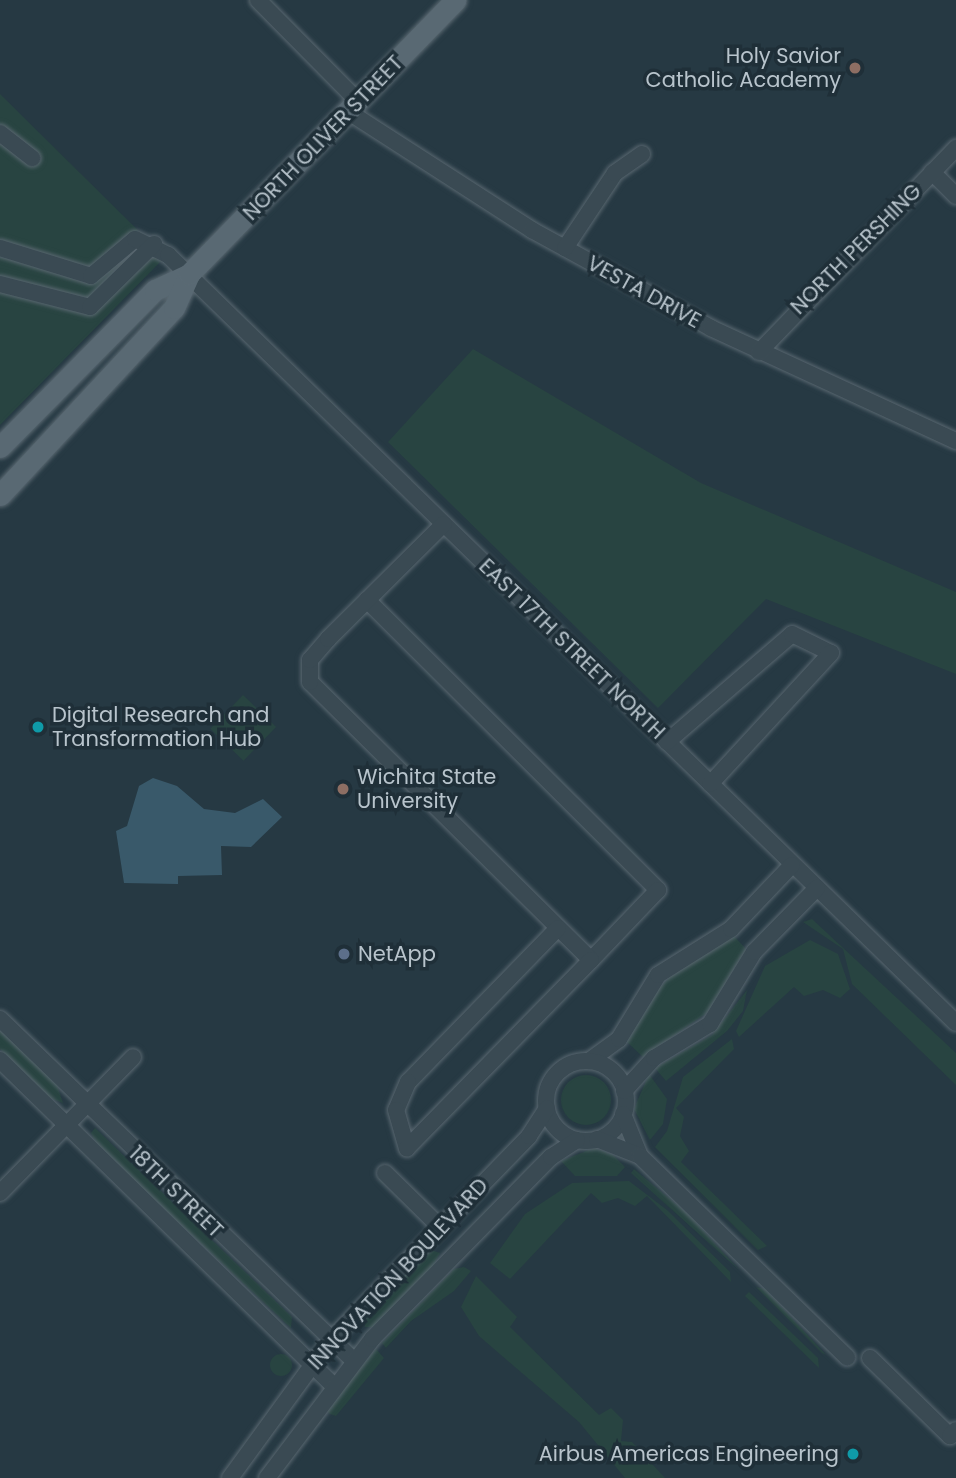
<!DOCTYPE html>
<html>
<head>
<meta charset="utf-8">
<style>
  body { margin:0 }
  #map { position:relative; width:956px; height:1478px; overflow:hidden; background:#263943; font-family:Poppins,sans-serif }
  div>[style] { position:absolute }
  .green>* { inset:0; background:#284441; transform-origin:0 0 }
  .round { border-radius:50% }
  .water>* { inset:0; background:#39596a }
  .roads { filter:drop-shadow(0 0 2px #596770) drop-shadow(0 0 2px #596770) }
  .minor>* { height:16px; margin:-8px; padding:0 8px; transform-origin:8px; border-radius:8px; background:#3a4a53 }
  .minor>.ring { margin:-8px; padding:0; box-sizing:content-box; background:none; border:16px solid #3a4a53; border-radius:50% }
  .major>* { height:21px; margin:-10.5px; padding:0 10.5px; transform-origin:10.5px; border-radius:10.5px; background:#596973 }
  .dots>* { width:19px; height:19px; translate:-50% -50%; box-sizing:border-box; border:4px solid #1f2f38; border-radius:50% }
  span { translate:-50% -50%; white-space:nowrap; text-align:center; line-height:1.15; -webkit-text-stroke:7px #1f2f38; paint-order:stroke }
  .poi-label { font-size:21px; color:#b8c4cc }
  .right { translate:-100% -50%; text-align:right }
  .left { translate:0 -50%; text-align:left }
  .street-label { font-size:21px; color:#b8c4cc }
</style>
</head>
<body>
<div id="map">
  <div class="green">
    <div style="clip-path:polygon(0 94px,165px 257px,0 425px)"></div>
    <div style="clip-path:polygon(473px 349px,701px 483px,956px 592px,956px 674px,766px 599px,658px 708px,388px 442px)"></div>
    <div style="left:243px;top:695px;width:46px;height:47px;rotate:44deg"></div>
    <div style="clip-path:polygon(812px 919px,956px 1053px,956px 1085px,852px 984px,843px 949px,803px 922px)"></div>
    <div style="clip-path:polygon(734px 936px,746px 949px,708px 1012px,643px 1057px,627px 1042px,653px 995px,674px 972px)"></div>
    <div style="clip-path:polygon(810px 940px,838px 954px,850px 989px,840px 998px,823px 990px,804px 996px,794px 987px,739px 1037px,736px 1031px,765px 966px)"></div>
    <div style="clip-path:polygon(747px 990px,743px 1011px,727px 1031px,666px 1081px,655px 1068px,712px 1035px)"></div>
    <div style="clip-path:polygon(0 1028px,57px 1085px,63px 1103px,49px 1098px,0 1049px)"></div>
    <div style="clip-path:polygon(732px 1039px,734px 1049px,676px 1108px,684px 1117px,680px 1136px,689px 1151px,681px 1162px,767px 1246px,758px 1250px,655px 1147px,667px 1131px,683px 1077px)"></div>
    <div style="clip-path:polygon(649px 1074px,667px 1099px,663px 1124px,650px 1140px,634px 1109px)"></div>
    <div class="round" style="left:561px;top:1075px;width:50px;height:50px"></div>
    <div style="clip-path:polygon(95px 1128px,292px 1317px,291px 1328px,99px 1148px,91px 1133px)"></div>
    <div style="clip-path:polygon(594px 1148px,612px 1154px,625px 1167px,617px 1176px,575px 1176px,561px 1161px)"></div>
    <div style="clip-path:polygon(634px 1169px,688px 1214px,739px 1270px,631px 1173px)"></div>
    <div style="clip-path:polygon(629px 1181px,667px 1210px,730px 1272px,731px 1282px,647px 1196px,635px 1206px,618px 1198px,602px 1203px,591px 1193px,510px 1279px,490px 1263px,525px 1214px,572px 1183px)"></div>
    <div style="clip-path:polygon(431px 1250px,440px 1253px,432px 1268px,374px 1327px,365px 1327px,365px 1314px)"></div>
    <div style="clip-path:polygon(464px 1267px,471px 1271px,454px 1291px,411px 1321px,386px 1348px,382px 1343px,454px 1269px)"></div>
    <div style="clip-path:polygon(476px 1276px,517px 1317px,510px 1327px,599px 1415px,611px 1408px,623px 1420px,621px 1441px,632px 1442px,665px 1478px,625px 1478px,579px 1422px,479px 1336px,461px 1307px)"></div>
    <div style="clip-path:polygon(756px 1287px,765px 1289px,826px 1355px,822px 1353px)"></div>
    <div style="clip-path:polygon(749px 1292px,818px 1358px,819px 1368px,745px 1296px)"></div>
    <div style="clip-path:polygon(376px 1349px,384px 1358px,336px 1416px,330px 1414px,325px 1409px)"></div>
    <div class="round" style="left:270px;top:1354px;width:22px;height:22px"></div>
  </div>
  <div class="water">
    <div style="clip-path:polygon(153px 778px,177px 786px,204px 809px,235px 813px,263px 799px,282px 817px,251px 847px,221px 846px,222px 875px,178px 876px,178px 884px,124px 883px,116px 831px,127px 826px,139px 786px)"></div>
  </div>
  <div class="roads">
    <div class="minor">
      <div style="left:258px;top:0;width:144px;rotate:45.3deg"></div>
      <div style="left:349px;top:112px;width:218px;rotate:32.8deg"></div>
      <div style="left:532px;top:230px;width:204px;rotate:28.7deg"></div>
      <div style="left:711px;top:328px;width:270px;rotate:24.8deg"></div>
      <div style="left:0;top:133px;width:41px;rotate:38deg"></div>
      <div style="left:932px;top:172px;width:34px;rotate:45deg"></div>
      <div style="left:0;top:248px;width:95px;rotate:17.1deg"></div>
      <div style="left:91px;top:276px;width:57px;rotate:-40.1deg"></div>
      <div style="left:135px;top:239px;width:37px;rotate:26deg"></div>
      <div style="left:168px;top:255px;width:1100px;rotate:44.26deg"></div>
      <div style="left:565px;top:248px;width:90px;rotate:-56.3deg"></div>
      <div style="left:615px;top:173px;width:33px;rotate:-35deg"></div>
      <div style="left:0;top:284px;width:93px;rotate:14.3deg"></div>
      <div style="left:90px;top:307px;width:90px;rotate:-44.5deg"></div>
      <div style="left:759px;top:352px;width:284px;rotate:-46deg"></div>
      <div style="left:367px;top:600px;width:411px;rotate:44.9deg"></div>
      <div style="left:658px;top:890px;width:97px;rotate:133.7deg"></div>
      <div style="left:591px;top:960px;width:395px;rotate:-135.3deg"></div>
      <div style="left:310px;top:682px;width:22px;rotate:-90deg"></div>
      <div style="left:310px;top:660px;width:28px;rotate:-49deg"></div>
      <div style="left:328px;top:639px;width:163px;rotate:-44.8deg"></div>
      <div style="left:667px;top:742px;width:165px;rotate:-40.8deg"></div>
      <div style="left:792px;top:634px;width:43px;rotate:26deg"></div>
      <div style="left:831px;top:653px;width:178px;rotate:132.7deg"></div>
      <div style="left:558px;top:928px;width:215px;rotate:134.2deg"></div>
      <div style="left:408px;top:1082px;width:30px;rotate:113deg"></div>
      <div style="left:396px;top:1110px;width:40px;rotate:74deg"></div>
      <div style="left:407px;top:1148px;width:263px;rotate:-45.6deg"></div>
      <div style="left:0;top:1019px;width:492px;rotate:44deg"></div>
      <div style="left:0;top:1060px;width:467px;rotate:44.3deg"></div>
      <div style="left:589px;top:1061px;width:37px;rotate:-36deg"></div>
      <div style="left:619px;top:1039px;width:75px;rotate:-58.6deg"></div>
      <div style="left:658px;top:975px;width:86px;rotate:-32.2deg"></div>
      <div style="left:731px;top:929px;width:88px;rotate:-46.4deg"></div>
      <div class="ring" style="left:546px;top:1061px;width:64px;height:64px"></div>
      <div style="left:624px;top:1091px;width:45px;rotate:-47.7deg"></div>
      <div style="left:654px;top:1058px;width:66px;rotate:-31.3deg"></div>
      <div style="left:710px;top:1024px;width:84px;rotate:-58.6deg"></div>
      <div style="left:754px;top:952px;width:90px;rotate:-45.5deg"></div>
      <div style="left:623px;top:1114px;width:45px;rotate:68deg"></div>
      <div style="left:597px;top:1139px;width:46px;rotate:21.6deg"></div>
      <div style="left:640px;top:1156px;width:289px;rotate:44.2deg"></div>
      <div style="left:385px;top:1173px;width:77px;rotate:44.5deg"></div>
      <div style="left:0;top:1193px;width:190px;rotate:-45.6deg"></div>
      <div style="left:870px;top:1358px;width:112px;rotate:44.3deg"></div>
      <div style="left:950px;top:1436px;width:8px;rotate:-45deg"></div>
      <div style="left:230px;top:1478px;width:168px;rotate:-53.9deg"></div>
      <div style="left:329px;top:1342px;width:287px;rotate:-45.8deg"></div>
      <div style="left:529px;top:1136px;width:33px;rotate:-57deg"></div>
      <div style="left:267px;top:1478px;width:174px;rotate:-52.9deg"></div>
      <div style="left:372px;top:1339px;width:255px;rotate:-45.5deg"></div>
      <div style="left:551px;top:1157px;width:31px;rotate:-33deg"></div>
    </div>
    <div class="major">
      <div style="left:0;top:447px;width:221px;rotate:-45.4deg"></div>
      <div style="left:155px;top:290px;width:38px;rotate:-25deg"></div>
      <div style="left:0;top:495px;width:255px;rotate:-47.1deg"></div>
      <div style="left:174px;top:308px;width:37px;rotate:-66deg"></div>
      <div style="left:189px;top:274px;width:382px;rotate:-45.8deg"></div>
    </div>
  </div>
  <div class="dots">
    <div style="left:855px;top:68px;background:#8d6e63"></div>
    <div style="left:38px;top:727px;background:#0f9aa8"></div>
    <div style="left:343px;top:789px;background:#8d6e63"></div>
    <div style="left:344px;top:954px;background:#5c6f8a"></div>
    <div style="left:853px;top:1454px;background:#0f9aa8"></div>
  </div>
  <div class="poi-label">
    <span class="right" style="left:841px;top:68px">Holy Savior<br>Catholic Academy</span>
    <span class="left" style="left:52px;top:727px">Digital Research and<br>Transformation Hub</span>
    <span class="left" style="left:357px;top:789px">Wichita State<br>University</span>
    <span class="left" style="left:358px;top:954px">NetApp</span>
    <span class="right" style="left:839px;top:1454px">Airbus Americas Engineering</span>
  </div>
  <div class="street-label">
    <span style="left:323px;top:138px;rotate:-46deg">NORTH OLIVER STREET</span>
    <span style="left:856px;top:249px;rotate:-45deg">NORTH PERSHING</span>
    <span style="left:644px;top:292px;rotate:29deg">VESTA DRIVE</span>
    <span style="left:572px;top:649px;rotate:44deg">EAST 17TH STREET NORTH</span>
    <span style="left:176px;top:1192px;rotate:44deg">18TH STREET</span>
    <span style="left:398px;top:1274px;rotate:-47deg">INNOVATION BOULEVARD</span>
  </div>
</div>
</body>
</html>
